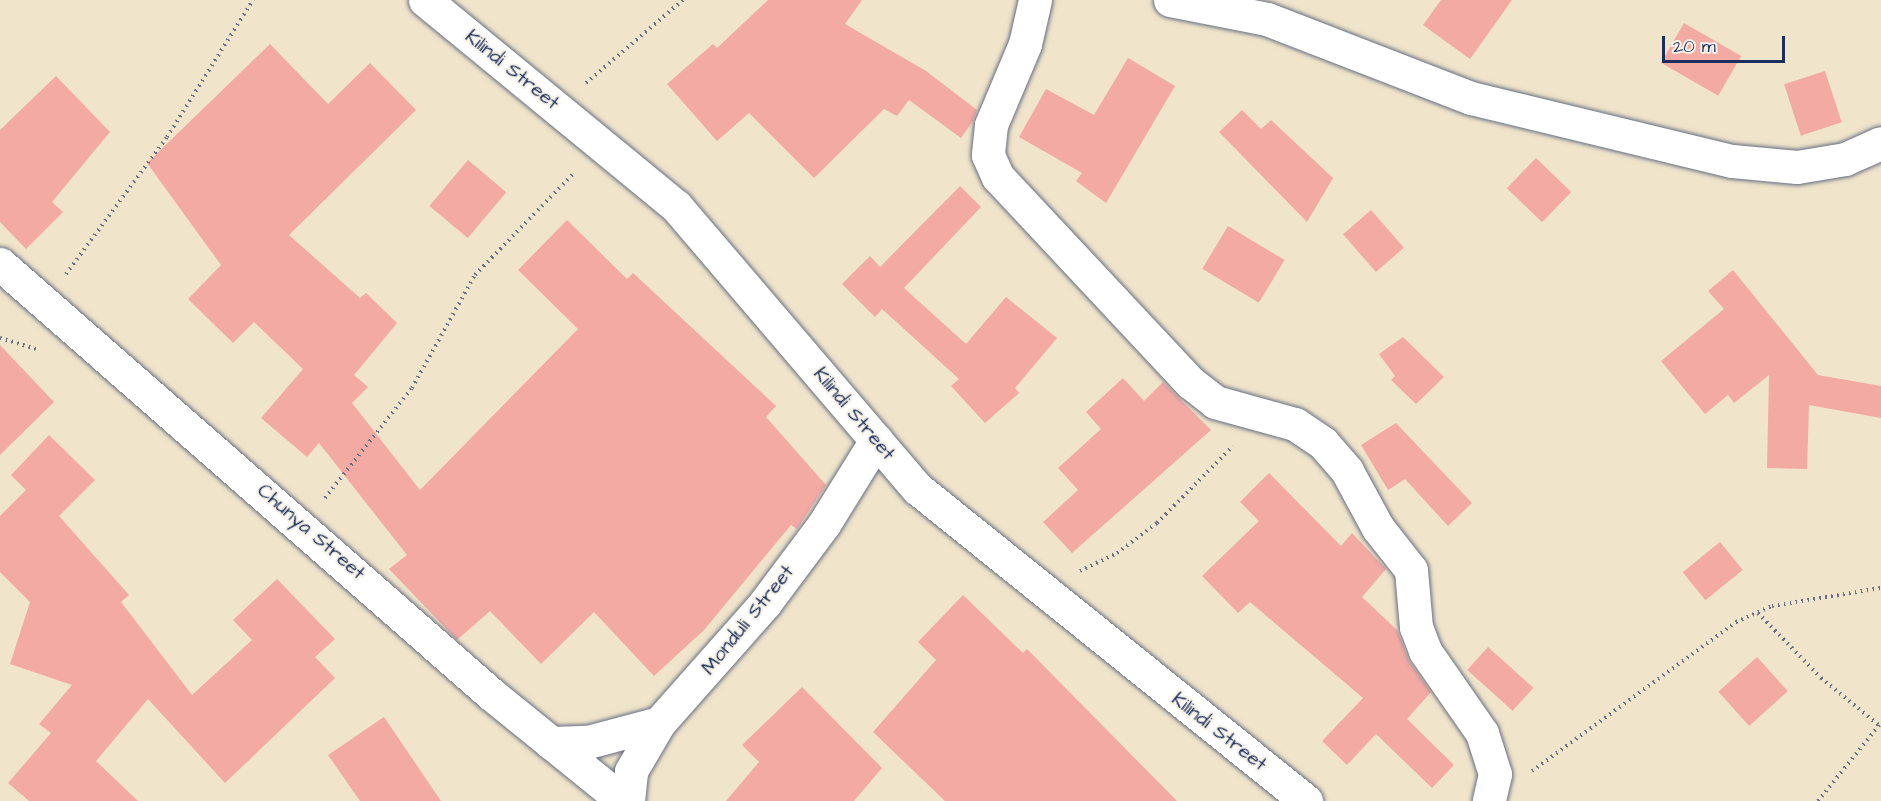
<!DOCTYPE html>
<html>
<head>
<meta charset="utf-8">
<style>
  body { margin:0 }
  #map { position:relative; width:1881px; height:801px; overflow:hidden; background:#f0e5ca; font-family:"Architects Daughter",sans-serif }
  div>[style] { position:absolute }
  .building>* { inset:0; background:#f2aaa3; transform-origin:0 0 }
  .path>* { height:4px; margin-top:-2px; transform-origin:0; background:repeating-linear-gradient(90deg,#666f84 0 1.5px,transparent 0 6px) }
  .roads { filter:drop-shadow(0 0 2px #666f84) drop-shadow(0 0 2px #666f84) }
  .minor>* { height:33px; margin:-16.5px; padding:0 16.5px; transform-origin:16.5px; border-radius:16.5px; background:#fff }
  span { translate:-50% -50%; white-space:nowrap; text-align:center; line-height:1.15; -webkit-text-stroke:4.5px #f7f3e8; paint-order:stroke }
  .street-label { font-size:20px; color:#1b2f5e }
  .scale { position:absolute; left:1662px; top:36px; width:123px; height:27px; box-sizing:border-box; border:3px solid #1b2f5e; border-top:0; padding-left:8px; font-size:18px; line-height:21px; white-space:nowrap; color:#1b2f5e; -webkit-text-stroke:4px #f7f3e8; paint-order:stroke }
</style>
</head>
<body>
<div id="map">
  <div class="building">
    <div style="clip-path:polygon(768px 0,862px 0,845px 24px,926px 71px,977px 110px,973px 121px,961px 138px,909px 100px,897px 116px,884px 109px,814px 178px,749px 113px,717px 141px,667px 84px,713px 44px,717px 48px)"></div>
    <div style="clip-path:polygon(1441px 0,1512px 0,1470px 59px,1423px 25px)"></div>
    <div style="left:1684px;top:23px;width:66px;height:46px;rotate:30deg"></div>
    <div style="clip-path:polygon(270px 44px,328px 104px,370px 63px,416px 110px,289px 235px,360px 298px,366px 293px,397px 323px,354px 375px,368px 387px,352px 403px,420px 490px,578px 329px,518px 270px,567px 220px,627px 279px,633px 273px,776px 406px,766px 417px,826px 485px,797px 529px,791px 525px,704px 630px,654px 676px,594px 612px,541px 664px,490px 611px,457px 640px,389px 569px,407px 555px,319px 443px,307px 457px,261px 418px,303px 369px,254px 322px,233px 343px,188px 299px,221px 265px,147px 163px)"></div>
    <div style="clip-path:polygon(1128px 58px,1175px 86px,1106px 203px,1076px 181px,1082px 173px,1019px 137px,1046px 89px,1094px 115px)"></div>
    <div style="left:1825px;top:71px;width:54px;height:43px;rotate:72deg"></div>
    <div style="clip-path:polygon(56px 76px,110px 132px,52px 202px,63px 212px,26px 249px,0 222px,0 130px)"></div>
    <div style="clip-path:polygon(1242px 110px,1261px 129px,1271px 120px,1333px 178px,1307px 222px,1219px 132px)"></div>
    <div style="left:1536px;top:158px;width:49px;height:42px;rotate:44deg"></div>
    <div style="left:468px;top:160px;width:50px;height:60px;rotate:40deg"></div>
    <div style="clip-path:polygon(960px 186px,981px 207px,904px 288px,966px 344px,1006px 297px,1057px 338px,1015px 388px,1019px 393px,985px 423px,951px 386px,959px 379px,882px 309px,875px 317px,842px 284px,870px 256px,880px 267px)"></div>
    <div style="left:1371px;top:210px;width:50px;height:37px;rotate:49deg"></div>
    <div style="left:1228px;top:226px;width:66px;height:50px;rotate:31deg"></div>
    <div style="clip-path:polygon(1733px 270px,1818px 375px,1881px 386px,1881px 418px,1809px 405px,1807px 469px,1767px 468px,1769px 375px,1734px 403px,1728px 395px,1705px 414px,1661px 361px,1724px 309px,1708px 291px)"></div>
    <div style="clip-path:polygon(1403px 337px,1444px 377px,1416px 404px,1391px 380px,1395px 376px,1379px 354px)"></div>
    <div style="clip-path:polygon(0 345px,54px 402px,0 455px)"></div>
    <div style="clip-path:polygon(1123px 378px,1144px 401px,1163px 382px,1211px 430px,1072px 553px,1043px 522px,1078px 490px,1058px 468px,1101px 429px,1086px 412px)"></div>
    <div style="clip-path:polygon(1396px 423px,1472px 503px,1448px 526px,1405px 479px,1388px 490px,1361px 445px)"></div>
    <div style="clip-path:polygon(49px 435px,95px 480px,59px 516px,129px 595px,121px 602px,192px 695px,252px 640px,233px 620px,277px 579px,335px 639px,315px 657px,335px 678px,225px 783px,148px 699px,96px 761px,138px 801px,29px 801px,8px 783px,51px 733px,39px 724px,72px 685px,10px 664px,30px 602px,0 572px,0 516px,26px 490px,11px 475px)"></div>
    <div style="clip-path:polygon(1269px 473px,1341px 546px,1352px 533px,1386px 569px,1362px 597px,1397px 630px,1409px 661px,1431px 692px,1407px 719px,1454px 765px,1432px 788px,1376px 734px,1347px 765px,1322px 741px,1363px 698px,1250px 602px,1238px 613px,1202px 576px,1259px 521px,1240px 502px)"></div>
    <div style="left:1720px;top:542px;width:36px;height:48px;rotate:51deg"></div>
    <div style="clip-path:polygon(963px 595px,1023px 653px,1027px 649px,1177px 801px,945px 801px,873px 732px,936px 660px,918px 642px)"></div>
    <div style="left:1488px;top:647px;width:61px;height:31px;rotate:42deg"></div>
    <div style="left:1757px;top:657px;width:46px;height:52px;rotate:48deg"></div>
    <div style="clip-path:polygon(802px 687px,882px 768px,854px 801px,726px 801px,759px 762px,742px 745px)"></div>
    <div style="clip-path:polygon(384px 717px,441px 801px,360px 801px,328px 755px)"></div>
  </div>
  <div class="path">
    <div style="left:586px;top:83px;width:128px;rotate:-40.6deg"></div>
    <div style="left:66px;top:274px;width:170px;rotate:-53.6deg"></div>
    <div style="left:167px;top:137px;width:162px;rotate:-57.9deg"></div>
    <div style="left:0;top:338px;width:39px;rotate:17deg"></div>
    <div style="left:325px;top:498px;width:140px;rotate:-51.7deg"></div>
    <div style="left:412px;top:388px;width:129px;rotate:-60.9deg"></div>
    <div style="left:475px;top:275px;width:142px;rotate:-45.9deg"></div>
    <div style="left:1080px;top:571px;width:41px;rotate:-25.9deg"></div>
    <div style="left:1117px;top:553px;width:50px;rotate:-36.9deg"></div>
    <div style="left:1157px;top:523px;width:108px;rotate:-45.4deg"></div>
    <div style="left:1758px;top:613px;width:91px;rotate:45.9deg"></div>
    <div style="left:1821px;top:678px;width:77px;rotate:39.2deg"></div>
    <div style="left:1532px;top:771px;width:253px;rotate:-36.1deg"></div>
    <div style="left:1736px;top:622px;width:39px;rotate:-24deg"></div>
    <div style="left:1772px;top:606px;width:110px;rotate:-9.4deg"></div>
    <div style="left:1818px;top:801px;width:100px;rotate:-51.1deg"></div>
  </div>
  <div class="roads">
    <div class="minor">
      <div style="left:425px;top:0;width:325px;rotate:39.4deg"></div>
      <div style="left:676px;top:206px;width:372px;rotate:49.5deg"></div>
      <div style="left:918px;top:489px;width:498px;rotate:38.8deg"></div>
      <div style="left:1035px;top:0;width:45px;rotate:102.8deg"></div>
      <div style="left:1025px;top:44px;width:88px;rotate:112.8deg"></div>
      <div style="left:991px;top:125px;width:30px;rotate:96deg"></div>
      <div style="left:988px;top:155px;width:24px;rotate:66deg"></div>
      <div style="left:998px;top:177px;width:282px;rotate:46.9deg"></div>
      <div style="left:1191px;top:383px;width:31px;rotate:38deg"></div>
      <div style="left:1215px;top:402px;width:83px;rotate:15.4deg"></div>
      <div style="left:1295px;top:424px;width:34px;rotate:34deg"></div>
      <div style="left:1323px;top:443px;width:37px;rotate:49deg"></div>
      <div style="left:1347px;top:471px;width:65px;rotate:61.5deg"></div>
      <div style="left:1378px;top:528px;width:53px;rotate:51.8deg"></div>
      <div style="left:1411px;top:570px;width:57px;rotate:85deg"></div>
      <div style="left:1416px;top:627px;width:26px;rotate:69deg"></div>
      <div style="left:1425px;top:651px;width:100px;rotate:55.2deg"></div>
      <div style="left:1482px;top:733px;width:43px;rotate:72.4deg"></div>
      <div style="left:1495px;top:774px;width:28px;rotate:103deg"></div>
      <div style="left:1170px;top:0;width:99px;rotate:11.1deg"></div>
      <div style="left:1267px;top:19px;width:219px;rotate:21.2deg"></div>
      <div style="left:1471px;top:98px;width:268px;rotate:13.6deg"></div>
      <div style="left:1732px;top:161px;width:65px;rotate:5.3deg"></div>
      <div style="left:1797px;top:167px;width:49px;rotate:-9.5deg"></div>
      <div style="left:1845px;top:159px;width:39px;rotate:-24deg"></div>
      <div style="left:0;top:264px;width:653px;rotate:41.21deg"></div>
      <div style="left:491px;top:694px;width:170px;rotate:39deg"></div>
      <div style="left:551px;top:743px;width:37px;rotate:-2deg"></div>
      <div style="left:588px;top:742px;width:73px;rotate:-15deg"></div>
      <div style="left:628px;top:801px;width:30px;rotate:-84deg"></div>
      <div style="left:631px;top:771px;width:56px;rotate:-59.7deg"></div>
      <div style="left:659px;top:723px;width:160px;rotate:-48.5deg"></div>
      <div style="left:765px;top:603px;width:99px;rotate:-53.2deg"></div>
      <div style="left:824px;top:524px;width:99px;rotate:-58.2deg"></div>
    </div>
  </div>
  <div class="street-label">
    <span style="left:512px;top:70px;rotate:39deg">Kilindi Street</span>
    <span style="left:854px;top:414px;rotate:50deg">Kilindi Street</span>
    <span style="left:311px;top:532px;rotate:41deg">Chunya Street</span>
    <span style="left:748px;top:620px;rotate:-51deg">Monduli Street</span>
    <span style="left:1219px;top:732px;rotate:38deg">Kilindi Street</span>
  </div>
  <div class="scale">20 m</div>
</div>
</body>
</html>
